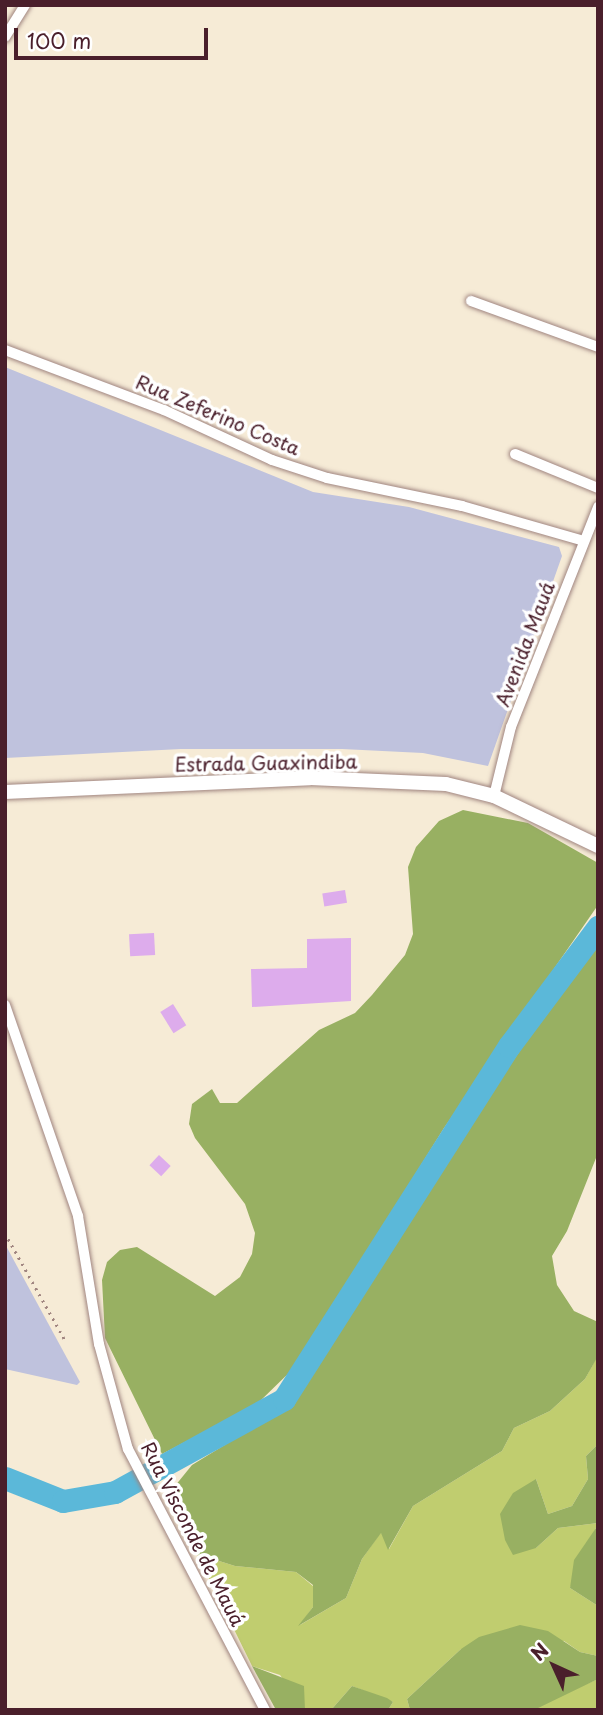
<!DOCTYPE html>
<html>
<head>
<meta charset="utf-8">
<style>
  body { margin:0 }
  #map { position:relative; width:603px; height:1715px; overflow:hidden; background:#f6ebd6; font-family:"Playpen Sans",sans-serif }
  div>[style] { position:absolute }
  .industrial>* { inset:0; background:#bfc2dd }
  .green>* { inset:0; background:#c0cd6f }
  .forest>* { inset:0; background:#98b062 }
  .river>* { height:23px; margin:-11.5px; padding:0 11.5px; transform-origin:11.5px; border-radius:11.5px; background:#5bb8d9 }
  .building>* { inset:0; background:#ddacec; transform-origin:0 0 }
  .path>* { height:2.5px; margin-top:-1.25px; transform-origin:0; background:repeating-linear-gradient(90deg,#a08580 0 2px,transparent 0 7px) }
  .roads { filter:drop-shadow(0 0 2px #a08580) drop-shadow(0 0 2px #a08580) }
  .minor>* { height:10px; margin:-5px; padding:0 5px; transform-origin:5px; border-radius:5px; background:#fff }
  .tertiary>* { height:14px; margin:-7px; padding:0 7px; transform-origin:7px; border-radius:7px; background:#fff }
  span { translate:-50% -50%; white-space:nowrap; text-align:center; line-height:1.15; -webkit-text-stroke:7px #fff; paint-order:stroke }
  .street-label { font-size:19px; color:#4a1f2b }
  .frame { position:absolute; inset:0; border:7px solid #4a1f2b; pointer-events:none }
  .north { position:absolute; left:519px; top:1631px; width:70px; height:70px; -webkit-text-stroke:5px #fff; paint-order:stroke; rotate:315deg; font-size:19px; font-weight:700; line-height:28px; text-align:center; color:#4a1f2b }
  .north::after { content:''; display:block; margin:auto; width:24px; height:32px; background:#4a1f2b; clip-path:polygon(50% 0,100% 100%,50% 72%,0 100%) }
  .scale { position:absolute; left:14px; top:28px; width:194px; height:32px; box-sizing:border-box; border:4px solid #4a1f2b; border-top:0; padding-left:9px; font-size:21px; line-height:24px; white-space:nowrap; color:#4a1f2b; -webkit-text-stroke:5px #fff; paint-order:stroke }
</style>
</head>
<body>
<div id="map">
  <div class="industrial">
    <div style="clip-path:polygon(5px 367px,313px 492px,409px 507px,559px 547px,562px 556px,488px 766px,423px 753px,342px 749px,181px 749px,5px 758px)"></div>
    <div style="clip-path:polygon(5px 1244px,80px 1382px,77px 1385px,5px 1369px)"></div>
  </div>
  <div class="green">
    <div style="clip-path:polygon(598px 1355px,598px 1444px,586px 1456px,588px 1479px,572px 1506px,548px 1514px,536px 1479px,536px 1548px,558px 1528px,598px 1523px,570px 1588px,598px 1606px,598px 1656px,580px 1652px,564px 1641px,461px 1649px,407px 1699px,410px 1710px,388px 1710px,393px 1702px,352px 1686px,331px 1710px,305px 1710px,280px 1675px,252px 1666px,197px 1554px,235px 1566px,296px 1572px,313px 1586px,313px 1607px,300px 1625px,346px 1598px,362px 1559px,381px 1532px,389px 1549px,413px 1506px,502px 1451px,514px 1428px,550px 1411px,585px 1379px)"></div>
    <div style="clip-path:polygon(598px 1679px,598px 1708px,534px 1710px,542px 1703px)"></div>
  </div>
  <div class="forest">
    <div style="clip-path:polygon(463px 810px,528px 823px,598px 863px,598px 905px,444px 1128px,296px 1366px,256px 1405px,162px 1454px,105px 1338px,102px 1280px,107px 1262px,120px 1250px,137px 1247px,215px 1296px,240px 1277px,252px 1254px,255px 1233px,245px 1204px,195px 1138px,189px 1124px,192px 1104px,212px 1089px,220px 1103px,237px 1103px,319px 1030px,355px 1013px,372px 995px,405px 955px,413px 934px,408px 867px,416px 847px,439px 821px)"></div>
    <div style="clip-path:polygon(598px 943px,598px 1153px,567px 1231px,552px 1256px,557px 1285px,574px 1311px,598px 1322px,598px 1356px,585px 1379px,550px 1411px,514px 1428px,502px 1451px,413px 1506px,388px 1550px,381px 1533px,362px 1559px,346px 1598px,298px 1626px,313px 1607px,313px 1585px,296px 1572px,235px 1566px,197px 1554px,166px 1497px,192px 1465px,272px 1416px,313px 1365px,430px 1183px,553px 1002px)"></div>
    <div style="clip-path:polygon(598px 1444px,598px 1523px,558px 1528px,536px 1548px,513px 1555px,505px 1540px,500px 1514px,513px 1493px,536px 1479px,548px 1514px,572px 1506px,588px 1479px,586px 1456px)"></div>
    <div style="clip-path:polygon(598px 1525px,598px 1606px,570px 1588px,574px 1560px)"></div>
    <div style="clip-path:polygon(520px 1625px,548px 1631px,580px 1652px,598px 1656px,598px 1679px,534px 1710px,410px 1710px,407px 1699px,461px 1649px,479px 1637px)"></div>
    <div style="clip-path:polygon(252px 1666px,304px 1686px,305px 1710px,276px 1710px)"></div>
    <div style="clip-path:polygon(352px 1686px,387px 1698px,393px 1702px,388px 1710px,331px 1710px)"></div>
  </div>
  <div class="river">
    <div style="left:5px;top:1478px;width:62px;rotate:21.6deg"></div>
    <div style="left:63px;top:1501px;width:53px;rotate:-9.8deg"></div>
    <div style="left:115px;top:1492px;width:193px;rotate:-28.8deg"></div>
    <div style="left:284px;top:1399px;width:419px;rotate:-57.5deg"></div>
    <div style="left:509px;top:1046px;width:149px;rotate:-53.2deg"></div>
  </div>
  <div class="building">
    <div style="left:345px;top:890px;width:13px;height:23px;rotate:81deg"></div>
    <div style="left:154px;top:933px;width:22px;height:25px;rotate:87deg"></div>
    <div style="clip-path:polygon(351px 938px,351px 1001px,252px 1007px,251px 969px,307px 968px,307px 939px)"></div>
    <div style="left:173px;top:1004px;width:25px;height:15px;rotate:58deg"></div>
    <div style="left:159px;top:1155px;width:16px;height:14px;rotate:43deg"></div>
  </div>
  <div class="path">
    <div style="left:5px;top:1233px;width:123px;rotate:60.7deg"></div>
  </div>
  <div class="roads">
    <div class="minor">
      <div style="left:5px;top:37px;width:38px;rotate:-58deg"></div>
      <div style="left:471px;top:301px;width:135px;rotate:19.9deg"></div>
      <div style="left:5px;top:350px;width:170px;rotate:20.7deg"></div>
      <div style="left:164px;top:410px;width:119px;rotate:24.8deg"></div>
      <div style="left:272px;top:460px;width:58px;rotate:18.1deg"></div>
      <div style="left:327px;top:478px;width:138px;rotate:11.7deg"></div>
      <div style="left:462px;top:506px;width:127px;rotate:16deg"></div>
      <div style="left:515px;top:454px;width:90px;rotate:22.3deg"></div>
      <div style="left:494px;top:796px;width:71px;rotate:-76.2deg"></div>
      <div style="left:511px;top:727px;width:237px;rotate:-68.4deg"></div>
      <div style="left:5px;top:1005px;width:223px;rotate:70.9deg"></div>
      <div style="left:78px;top:1216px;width:130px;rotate:80.7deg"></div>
      <div style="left:99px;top:1344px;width:109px;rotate:74.6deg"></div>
      <div style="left:128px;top:1449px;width:295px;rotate:62.3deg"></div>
    </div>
    <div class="tertiary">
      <div style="left:5px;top:792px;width:305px;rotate:-2.6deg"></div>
      <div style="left:310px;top:778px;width:136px;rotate:2.5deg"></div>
      <div style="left:446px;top:784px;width:49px;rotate:14deg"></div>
      <div style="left:494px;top:796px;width:115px;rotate:25.7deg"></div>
    </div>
  </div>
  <div class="street-label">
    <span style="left:218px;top:415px;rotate:23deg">Rua Zeferino Costa</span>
    <span style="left:525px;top:644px;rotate:-69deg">Avenida Mauá</span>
    <span style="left:266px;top:763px;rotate:-1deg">Estrada Guaxindiba</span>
    <span style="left:193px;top:1534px;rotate:63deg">Rua Visconde de Mauá</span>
  </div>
  <div class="frame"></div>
  <div class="north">N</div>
  <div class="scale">100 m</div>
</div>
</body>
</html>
